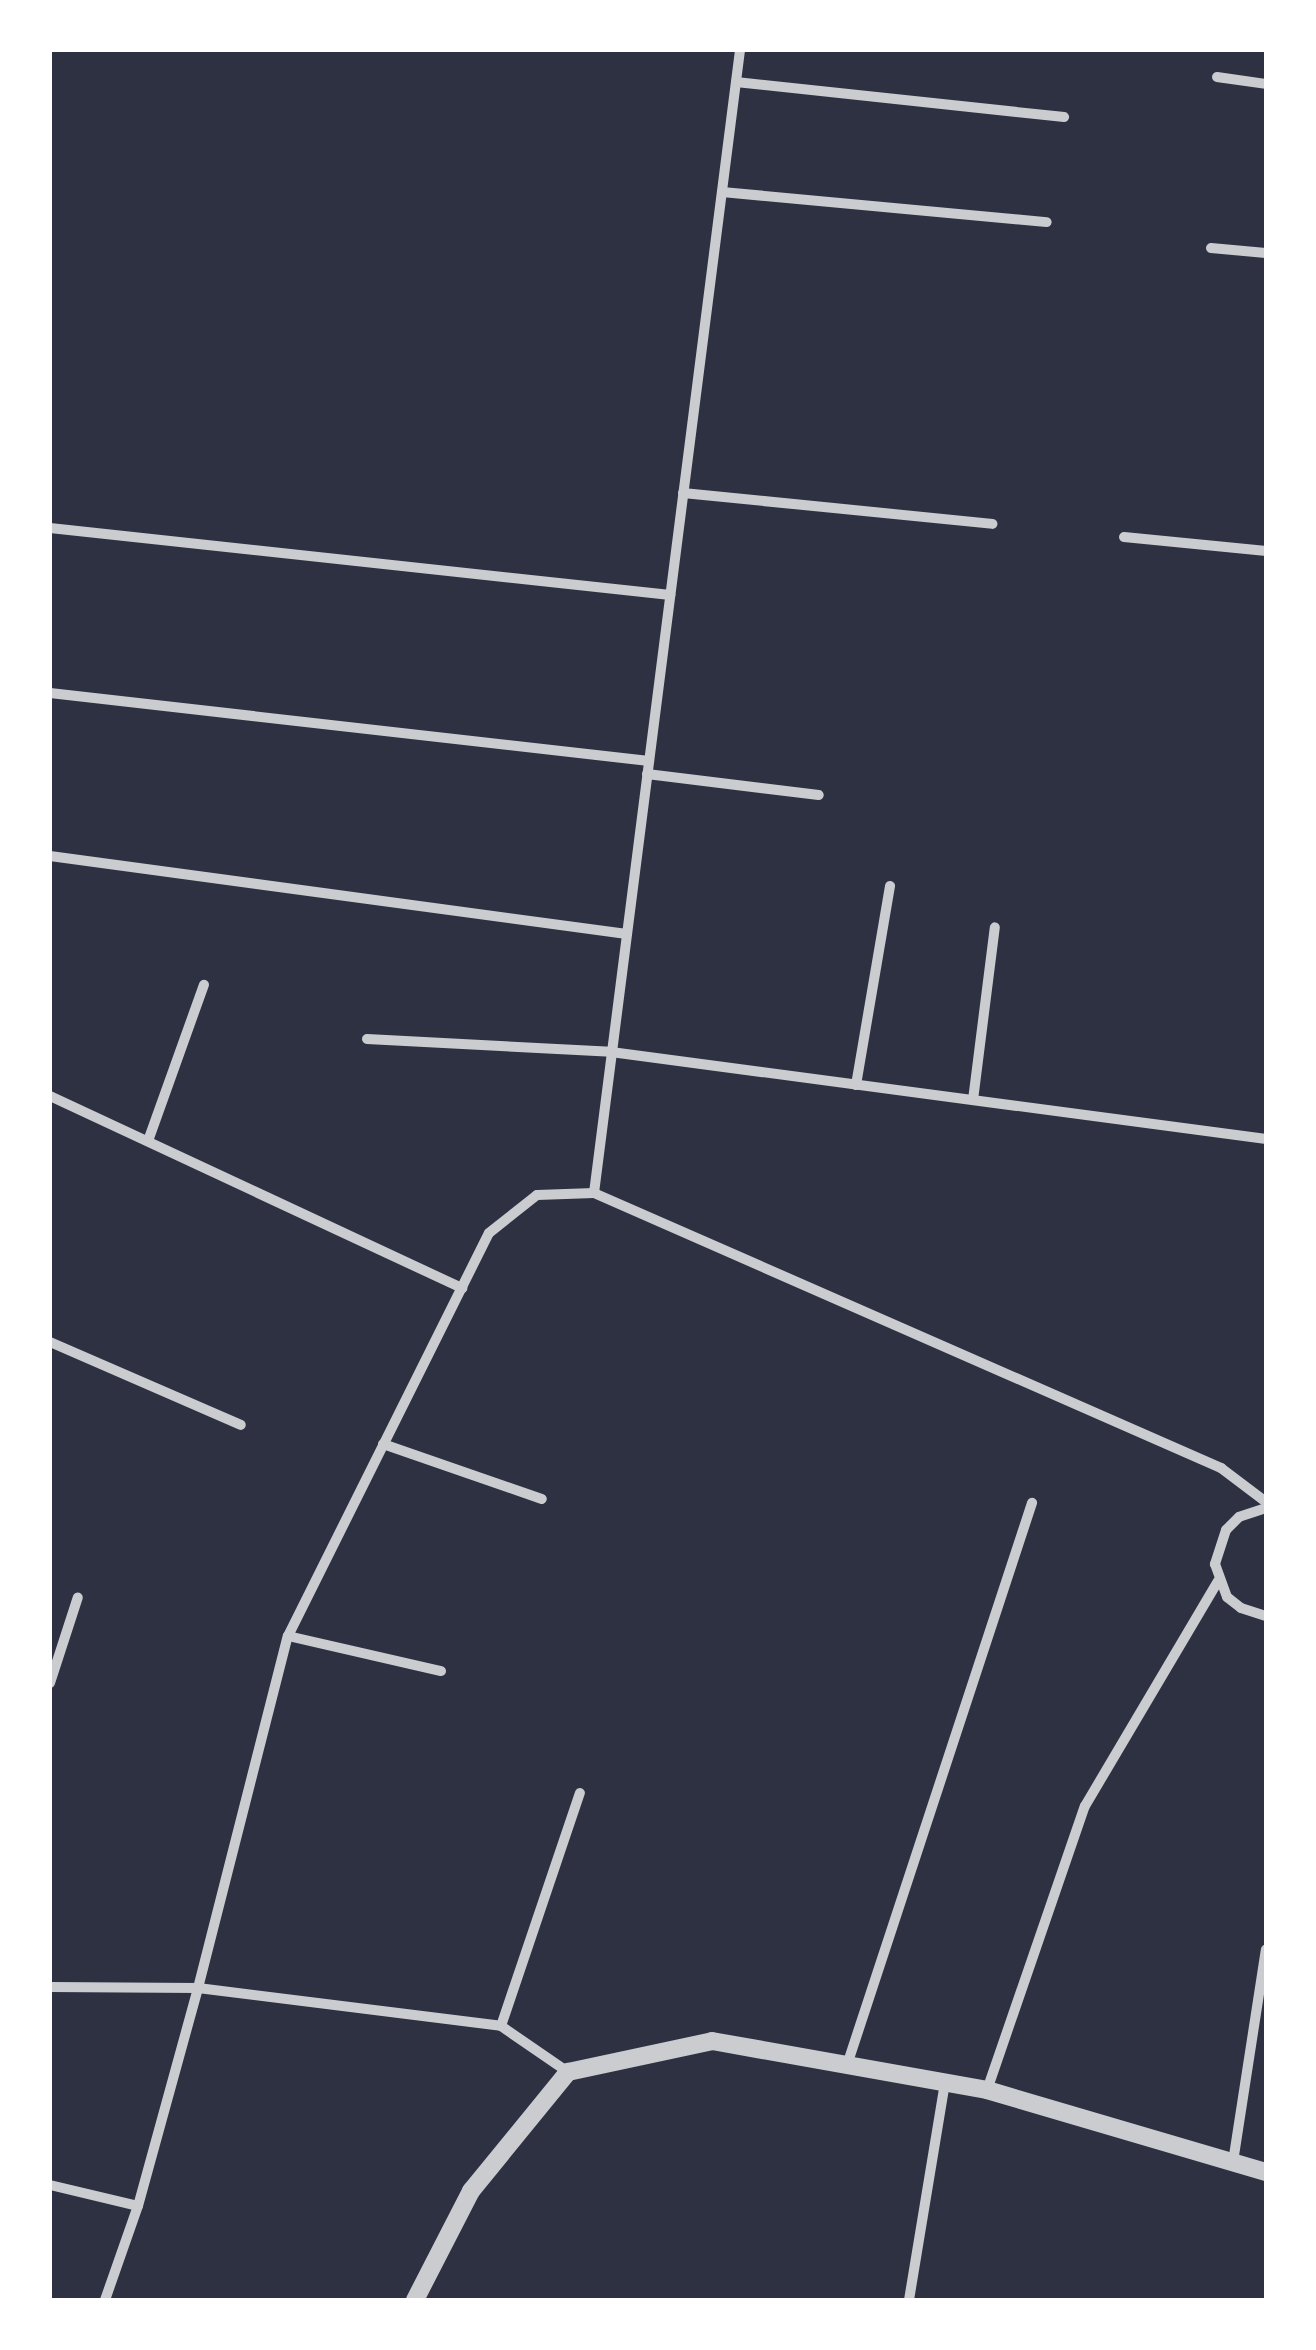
<!DOCTYPE html>
<html>
<head>
<meta charset="utf-8">
<style>
  body { margin:0 }
  #map { position:relative; width:1316px; height:2350px; overflow:hidden; background:#2d3142; font-family:"Libre Baskerville",serif }
  div>[style] { position:absolute }
  .minor>* { height:10px; margin:-5px; padding:0 5px; transform-origin:5px; border-radius:5px; background:#caccd0 }
  .tertiary>* { height:18px; margin:-9px; padding:0 9px; transform-origin:9px; border-radius:9px; background:#caccd0 }
  span { translate:-50% -50%; white-space:nowrap; text-align:center; line-height:1.15; -webkit-text-stroke:8px #fff; paint-order:stroke }
  .frame { position:absolute; inset:0; border:52px solid #fff; pointer-events:none }
</style>
</head>
<body>
<div id="map">
  <div class="minor">
    <div style="left:1217px;top:77px;width:49px;rotate:8.1deg"></div>
    <div style="left:736px;top:82px;width:330px;rotate:6.1deg"></div>
    <div style="left:722px;top:192px;width:326px;rotate:5.3deg"></div>
    <div style="left:1211px;top:248px;width:55px;rotate:5.2deg"></div>
    <div style="left:683px;top:493px;width:311px;rotate:5.7deg"></div>
    <div style="left:50px;top:528px;width:624px;rotate:6.17deg"></div>
    <div style="left:1124px;top:537px;width:143px;rotate:5.6deg"></div>
    <div style="left:50px;top:693px;width:603px;rotate:6.48deg"></div>
    <div style="left:647px;top:774px;width:173px;rotate:7deg"></div>
    <div style="left:50px;top:856px;width:582px;rotate:7.7deg"></div>
    <div style="left:367px;top:1039px;width:244px;rotate:3deg"></div>
    <div style="left:611px;top:1052px;width:661px;rotate:7.57deg"></div>
    <div style="left:856px;top:1085px;width:202px;rotate:-80.3deg"></div>
    <div style="left:50px;top:1096px;width:455px;rotate:25deg"></div>
    <div style="left:973px;top:1100px;width:174px;rotate:-82.8deg"></div>
    <div style="left:148px;top:1141px;width:166px;rotate:-70.3deg"></div>
    <div style="left:594px;top:1193px;width:1152px;rotate:-82.72deg"></div>
    <div style="left:50px;top:1342px;width:208px;rotate:23.5deg"></div>
    <div style="left:383px;top:1444px;width:168px;rotate:19.1deg"></div>
    <div style="left:1266px;top:1508px;width:28px;rotate:162deg"></div>
    <div style="left:1239px;top:1517px;width:18px;rotate:135deg"></div>
    <div style="left:1226px;top:1530px;width:36px;rotate:108deg"></div>
    <div style="left:1215px;top:1564px;width:35px;rotate:70deg"></div>
    <div style="left:1227px;top:1597px;width:18px;rotate:38deg"></div>
    <div style="left:1241px;top:1608px;width:26px;rotate:18deg"></div>
    <div style="left:288px;top:1636px;width:157px;rotate:12.9deg"></div>
    <div style="left:50px;top:1683px;width:90px;rotate:-72deg"></div>
    <div style="left:50px;top:1987px;width:148px;rotate:0.4deg"></div>
    <div style="left:198px;top:1988px;width:305px;rotate:7.1deg"></div>
    <div style="left:501px;top:2026px;width:81px;rotate:34.5deg"></div>
    <div style="left:501px;top:2026px;width:246px;rotate:-71.3deg"></div>
    <div style="left:847px;top:2065px;width:592px;rotate:-71.78deg"></div>
    <div style="left:987px;top:2090px;width:300px;rotate:-71deg"></div>
    <div style="left:1085px;top:1806px;width:261px;rotate:-59.4deg"></div>
    <div style="left:1233px;top:2162px;width:215px;rotate:-81.2deg"></div>
    <div style="left:50px;top:2185px;width:90px;rotate:13.4deg"></div>
    <div style="left:105px;top:2300px;width:100px;rotate:-70.7deg"></div>
    <div style="left:138px;top:2206px;width:226px;rotate:-74.6deg"></div>
    <div style="left:198px;top:1988px;width:363px;rotate:-75.7deg"></div>
    <div style="left:288px;top:1636px;width:450px;rotate:-63.5deg"></div>
    <div style="left:489px;top:1233px;width:61px;rotate:-38.4deg"></div>
    <div style="left:537px;top:1195px;width:57px;rotate:-2deg"></div>
    <div style="left:594px;top:1193px;width:685px;rotate:23.68deg"></div>
    <div style="left:1221px;top:1468px;width:56px;rotate:37.1deg"></div>
    <div style="left:909px;top:2300px;width:221px;rotate:-80.6deg"></div>
  </div>
  <div class="tertiary">
    <div style="left:415px;top:2300px;width:123px;rotate:-62.8deg"></div>
    <div style="left:471px;top:2191px;width:154px;rotate:-50.8deg"></div>
    <div style="left:568px;top:2072px;width:147px;rotate:-12.1deg"></div>
    <div style="left:712px;top:2041px;width:279px;rotate:10.1deg"></div>
    <div style="left:987px;top:2090px;width:291px;rotate:16.4deg"></div>
  </div>
  <div class="frame"></div>
</div>
</body>
</html>
